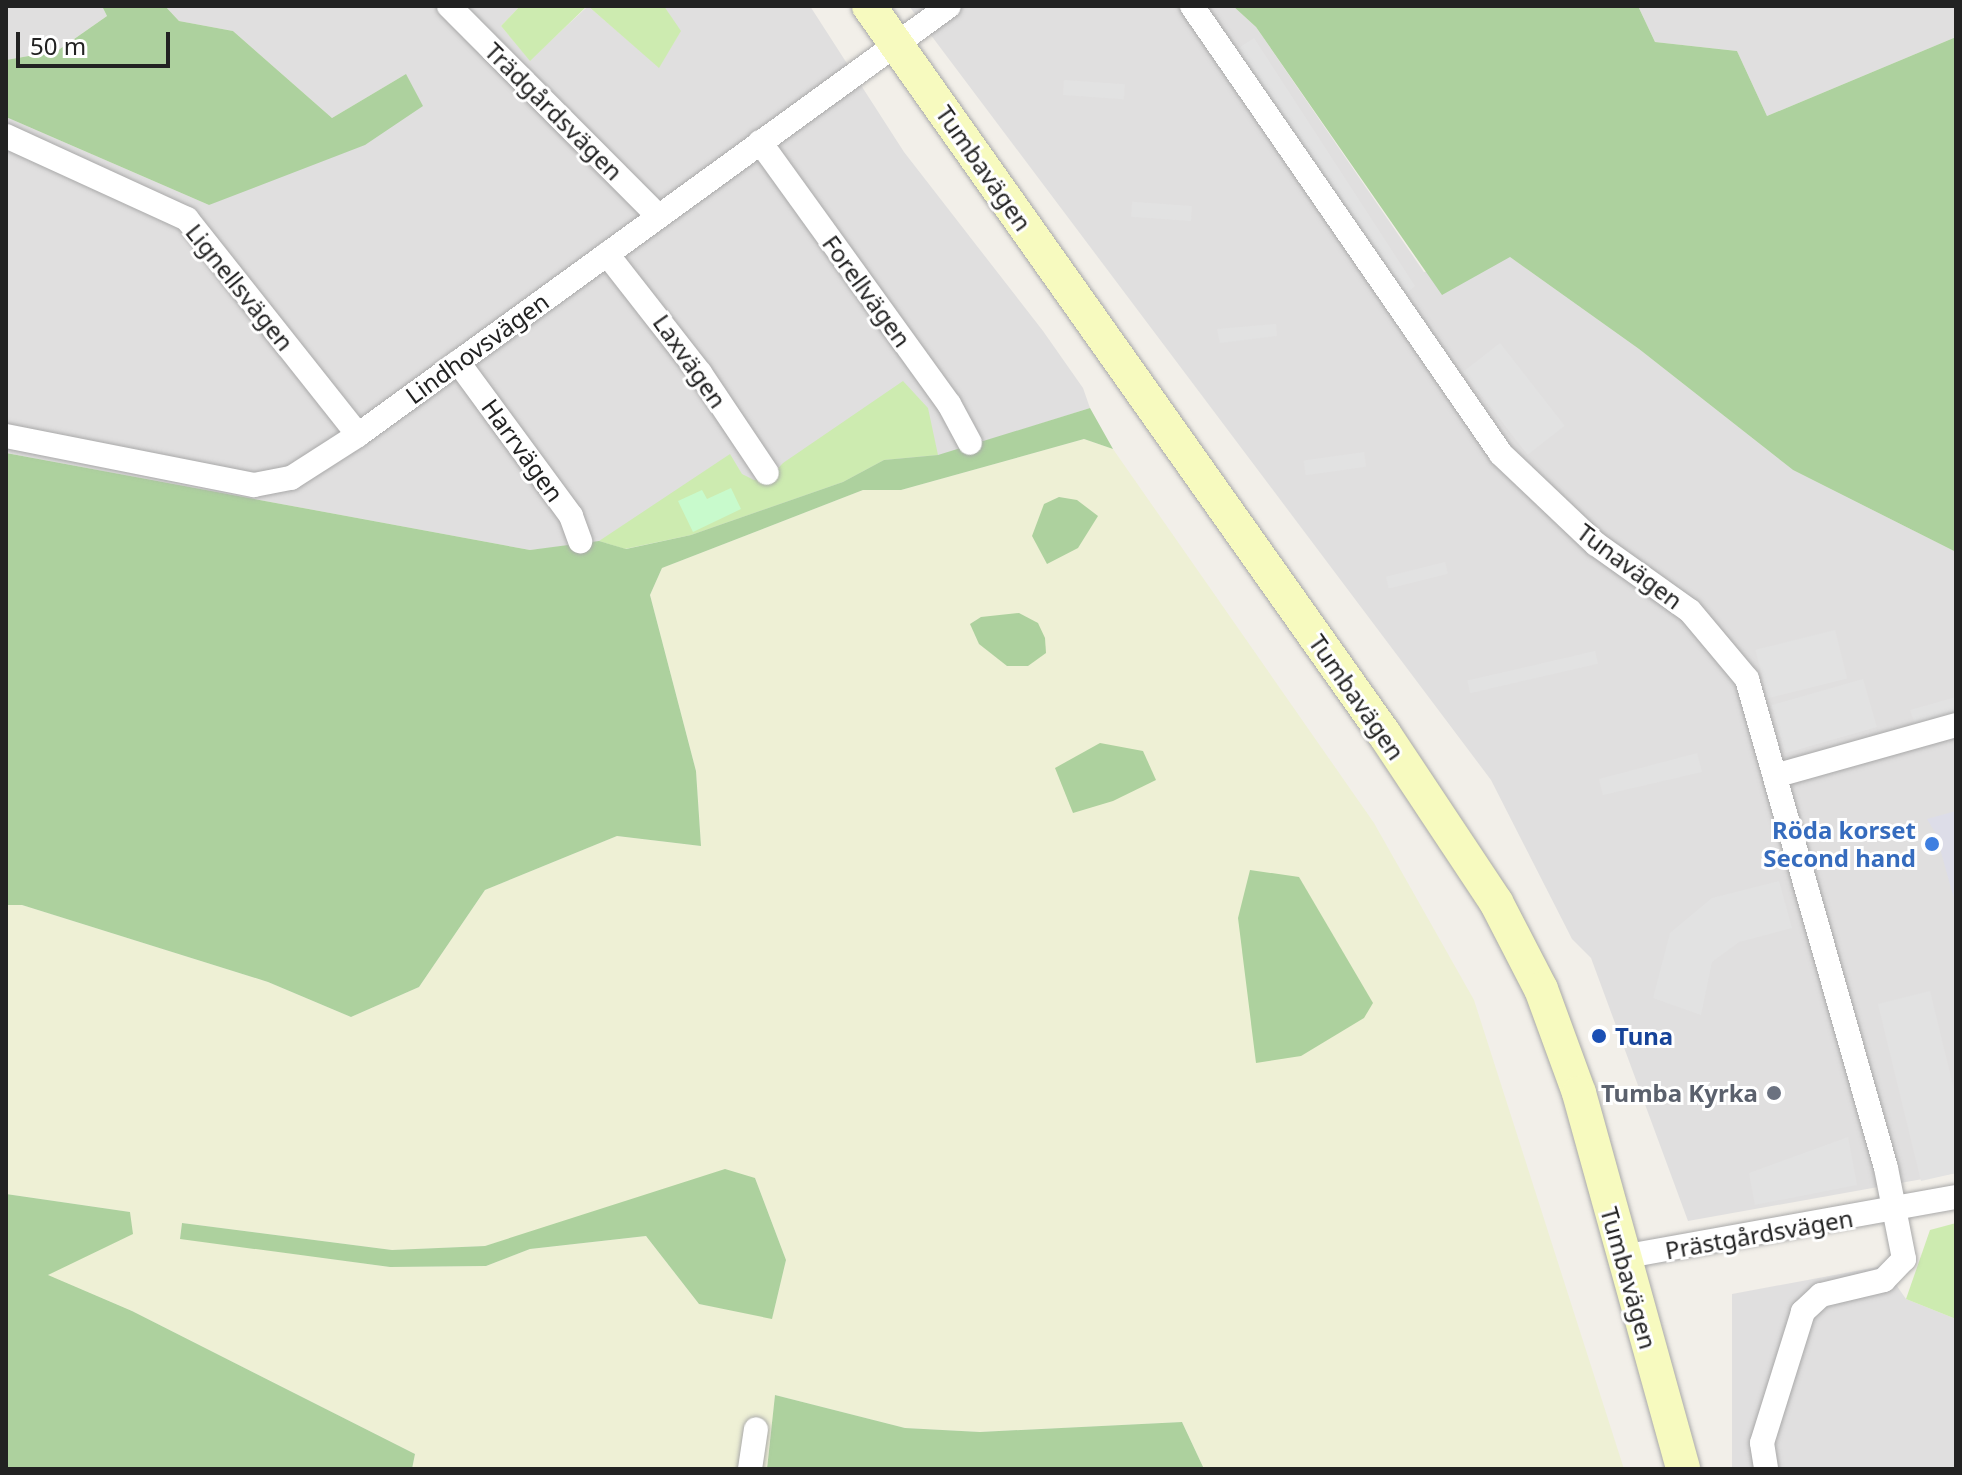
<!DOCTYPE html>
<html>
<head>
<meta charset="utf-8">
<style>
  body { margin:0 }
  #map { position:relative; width:1962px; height:1475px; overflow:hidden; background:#f2efe9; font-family:"Noto Sans",sans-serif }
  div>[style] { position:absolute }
  .residential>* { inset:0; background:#e0dfdf }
  .farmland>* { inset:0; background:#eef0d5 }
  .grass>* { inset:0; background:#cdebb0 }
  .forest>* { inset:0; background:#add19e }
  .park>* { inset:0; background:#c8facc }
  .parking>* { inset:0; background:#e2e2e2; transform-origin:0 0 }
  .plaza>* { inset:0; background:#dddde8 }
  .roads { filter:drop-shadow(0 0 2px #a9a9a9) drop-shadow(0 0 2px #a9a9a9) }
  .minor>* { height:24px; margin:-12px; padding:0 12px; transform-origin:12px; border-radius:12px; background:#fff }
  .secondary>* { height:34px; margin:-17px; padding:0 17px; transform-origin:17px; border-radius:17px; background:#f7fabf }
  .dots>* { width:22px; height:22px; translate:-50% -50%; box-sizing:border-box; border:4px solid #fff; border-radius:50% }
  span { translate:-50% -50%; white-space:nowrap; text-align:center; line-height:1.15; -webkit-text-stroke:6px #fff; paint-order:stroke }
  .street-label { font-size:24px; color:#222 }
  .shop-label { font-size:24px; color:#366cbe; font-weight:700 }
  .right { translate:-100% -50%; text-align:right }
  .transit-label { font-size:24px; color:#164399; font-weight:700 }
  .left { translate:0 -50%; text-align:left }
  .worship-label { font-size:24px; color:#5b616d; font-weight:700 }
  .frame { position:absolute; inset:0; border:8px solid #222; pointer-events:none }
  .scale { position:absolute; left:16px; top:32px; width:154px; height:36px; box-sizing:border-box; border:4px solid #222; border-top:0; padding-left:10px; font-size:24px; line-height:28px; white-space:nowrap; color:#222; -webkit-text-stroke:6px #fff; paint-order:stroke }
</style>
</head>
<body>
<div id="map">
  <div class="residential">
    <div style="clip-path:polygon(6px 6px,102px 6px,107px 16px,57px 51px,6px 60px)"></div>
    <div style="clip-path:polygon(165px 6px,520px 6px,501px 26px,530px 60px,588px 6px,659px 67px,680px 32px,664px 6px,810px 6px,904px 152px,1043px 331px,1083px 388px,1090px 408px,691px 535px,530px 550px,6px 453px,6px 117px,209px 205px,406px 74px,332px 118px,233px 31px,179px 21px)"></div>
    <div style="clip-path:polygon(909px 6px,1233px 6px,1256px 27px,1424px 272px,1510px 257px,1639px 349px,1793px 470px,1956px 552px,1956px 1173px,1688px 1221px,1591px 958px,1572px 939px,1491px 780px)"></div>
    <div style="clip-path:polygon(1638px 6px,1956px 6px,1956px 37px,1767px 116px,1737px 51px,1655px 42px)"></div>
    <div style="clip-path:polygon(1883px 1266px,1906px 1299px,1956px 1319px,1956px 1469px,1732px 1469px,1732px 1294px)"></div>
  </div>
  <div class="farmland">
    <div style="clip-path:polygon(evenodd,1084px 439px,1113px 449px,1374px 823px,1474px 1000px,1624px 1469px,1204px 1469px,1182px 1422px,980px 1432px,905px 1428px,775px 1395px,767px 1469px,412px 1469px,415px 1454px,132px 1311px,47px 1275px,132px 1234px,130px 1212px,6px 1194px,6px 905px,22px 905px,268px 982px,351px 1017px,419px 987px,485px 890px,617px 836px,701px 846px,696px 771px,650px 595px,662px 568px,863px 490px,901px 490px,1084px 439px,755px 1178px,786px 1260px,772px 1318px,699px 1304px,646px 1236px,530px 1249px,486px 1266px,390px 1267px,180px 1238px,182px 1223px,392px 1250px,485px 1246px,755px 1178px)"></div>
  </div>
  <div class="grass">
    <div style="clip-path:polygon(520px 6px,587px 6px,530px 61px,501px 26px)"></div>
    <div style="clip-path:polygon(588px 6px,664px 6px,681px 31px,659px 68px)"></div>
    <div style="clip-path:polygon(903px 381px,928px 408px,938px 455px,884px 460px,843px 482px,691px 535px,625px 549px,599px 541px,730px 454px,742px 474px,754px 480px,769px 478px,783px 463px)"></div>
    <div style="clip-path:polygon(1956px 1223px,1956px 1319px,1906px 1299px,1930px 1230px)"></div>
  </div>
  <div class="forest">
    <div style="clip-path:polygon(102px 6px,165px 6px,179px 21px,233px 31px,332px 118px,406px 74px,423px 106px,365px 145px,209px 205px,6px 117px,6px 60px,57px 51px,107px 16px)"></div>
    <div style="clip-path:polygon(1233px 6px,1638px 6px,1655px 42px,1737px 51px,1767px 116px,1956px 37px,1956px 552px,1793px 470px,1639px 349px,1510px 257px,1442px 295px,1256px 27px)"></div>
    <div style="clip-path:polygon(1090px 408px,1113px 449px,1084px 439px,901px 490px,863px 490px,662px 568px,650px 595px,696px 771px,701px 846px,617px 836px,485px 890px,419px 987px,351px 1017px,268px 982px,22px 905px,6px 905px,6px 453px,530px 550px,599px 541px,626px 549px,691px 535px,843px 482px,884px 460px,938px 455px)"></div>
    <div style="clip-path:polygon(1059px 497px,1077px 500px,1098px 516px,1078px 548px,1047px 564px,1032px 536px,1044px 504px)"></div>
    <div style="clip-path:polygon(1019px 613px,1038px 623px,1045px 638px,1046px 653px,1028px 666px,1007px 666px,979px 644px,970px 624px,981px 617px)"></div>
    <div style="clip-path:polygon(1100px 743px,1143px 751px,1156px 780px,1113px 801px,1073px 813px,1055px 768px)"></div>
    <div style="clip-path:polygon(1250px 870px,1299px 877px,1373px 1003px,1364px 1018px,1301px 1056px,1256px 1063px,1238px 918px)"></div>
    <div style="clip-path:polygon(725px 1169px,755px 1178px,786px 1260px,772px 1319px,699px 1304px,646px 1236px,530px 1249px,486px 1266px,390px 1267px,180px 1239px,182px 1223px,392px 1250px,485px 1246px)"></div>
    <div style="clip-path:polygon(6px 1194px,130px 1212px,133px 1234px,48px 1275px,132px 1311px,415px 1454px,412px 1469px,6px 1469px)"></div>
    <div style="clip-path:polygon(775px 1395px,905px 1428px,980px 1432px,1182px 1422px,1204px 1469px,767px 1469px)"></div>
  </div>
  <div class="park">
    <div style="clip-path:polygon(731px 488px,741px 509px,693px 532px,678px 501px,702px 490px,707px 499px)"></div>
  </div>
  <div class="parking">
    <div style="clip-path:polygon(1254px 38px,1415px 286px,1404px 296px,1237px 49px)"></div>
    <div style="left:1064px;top:80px;width:61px;height:15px;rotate:4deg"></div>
    <div style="left:1192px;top:206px;width:15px;height:60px;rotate:94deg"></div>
    <div style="clip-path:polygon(1276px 324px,1277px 336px,1220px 343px,1217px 329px)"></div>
    <div style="left:1500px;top:343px;width:105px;height:47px;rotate:52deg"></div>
    <div style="left:1364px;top:452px;width:15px;height:61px;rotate:82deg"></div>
    <div style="left:1445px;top:562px;width:12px;height:61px;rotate:76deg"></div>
    <div style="left:1835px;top:630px;width:50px;height:82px;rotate:76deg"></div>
    <div style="left:1595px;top:651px;width:13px;height:131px;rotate:77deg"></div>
    <div style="left:1863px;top:679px;width:50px;height:95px;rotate:74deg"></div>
    <div style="clip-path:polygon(1956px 697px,1956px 714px,1915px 725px,1910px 710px)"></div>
    <div style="clip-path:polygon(1697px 753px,1702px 772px,1603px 795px,1599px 779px)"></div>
    <div style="clip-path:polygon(1779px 881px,1792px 928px,1739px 942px,1712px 962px,1701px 1015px,1653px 998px,1670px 933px,1712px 898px)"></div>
    <div style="clip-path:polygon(1930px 991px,1956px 1098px,1956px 1173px,1921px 1181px,1878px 1004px)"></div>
    <div style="clip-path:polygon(1848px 1137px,1857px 1185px,1755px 1205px,1749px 1173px)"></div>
  </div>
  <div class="plaza">
    <div style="clip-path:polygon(1956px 811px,1956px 906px,1936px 834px,1927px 819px)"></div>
  </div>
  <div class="roads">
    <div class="minor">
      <div style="left:449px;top:6px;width:296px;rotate:45.1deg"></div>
      <div style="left:1192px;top:6px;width:544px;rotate:55.4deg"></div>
      <div style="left:1501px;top:454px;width:131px;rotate:43.5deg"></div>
      <div style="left:1596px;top:544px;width:115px;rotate:35.5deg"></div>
      <div style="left:1690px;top:611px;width:89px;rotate:50deg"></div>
      <div style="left:1747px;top:679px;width:508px;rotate:74.13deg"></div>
      <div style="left:1886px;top:1168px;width:93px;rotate:78.8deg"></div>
      <div style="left:1904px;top:1259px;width:29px;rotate:134deg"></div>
      <div style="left:1884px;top:1280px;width:65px;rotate:166.6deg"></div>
      <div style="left:1821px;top:1295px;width:25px;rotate:137deg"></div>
      <div style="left:1803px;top:1312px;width:137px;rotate:107.4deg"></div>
      <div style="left:1762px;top:1443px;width:26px;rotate:81deg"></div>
      <div style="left:6px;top:136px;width:199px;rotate:24.6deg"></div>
      <div style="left:187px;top:219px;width:275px;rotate:51.6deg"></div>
      <div style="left:760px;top:142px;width:323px;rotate:54.2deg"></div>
      <div style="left:949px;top:404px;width:44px;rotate:61.7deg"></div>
      <div style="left:607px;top:254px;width:151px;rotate:52deg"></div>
      <div style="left:700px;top:373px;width:120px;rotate:56.2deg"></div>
      <div style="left:458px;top:362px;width:191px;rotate:53.7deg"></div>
      <div style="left:571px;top:516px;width:27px;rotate:70deg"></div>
      <div style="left:6px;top:436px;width:253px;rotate:11.2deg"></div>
      <div style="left:254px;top:485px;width:38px;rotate:-11deg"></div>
      <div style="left:291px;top:478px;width:80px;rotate:-32.7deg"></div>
      <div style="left:358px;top:435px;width:730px;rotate:-35.98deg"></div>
      <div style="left:1778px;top:775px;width:185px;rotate:-15.7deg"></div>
      <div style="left:1622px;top:1257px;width:339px;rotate:-10.2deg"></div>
      <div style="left:750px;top:1469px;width:40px;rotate:-81.5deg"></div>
    </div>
    <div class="secondary">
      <div style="left:869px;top:6px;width:893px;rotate:54.71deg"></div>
      <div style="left:1385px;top:735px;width:201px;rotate:56.4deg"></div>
      <div style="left:1496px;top:902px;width:98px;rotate:62.7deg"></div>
      <div style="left:1541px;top:989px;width:111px;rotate:69.9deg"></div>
      <div style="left:1579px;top:1093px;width:390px;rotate:74.5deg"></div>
    </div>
  </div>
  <div class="dots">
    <div style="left:1932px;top:844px;background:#3f7fe0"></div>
    <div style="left:1599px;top:1036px;background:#1a4fb4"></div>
    <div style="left:1774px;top:1093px;background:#6b7280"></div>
  </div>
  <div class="street-label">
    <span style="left:554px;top:111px;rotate:45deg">Trädgårdsvägen</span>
    <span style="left:984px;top:168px;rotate:55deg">Tumbavägen</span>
    <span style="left:240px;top:287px;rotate:51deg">Lignellsvägen</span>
    <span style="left:867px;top:291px;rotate:54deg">Forellvägen</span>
    <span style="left:477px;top:348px;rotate:-36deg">Lindhovsvägen</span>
    <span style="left:690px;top:361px;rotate:55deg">Laxvägen</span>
    <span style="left:523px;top:450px;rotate:54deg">Harrvägen</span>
    <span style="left:1630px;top:566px;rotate:37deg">Tunavägen</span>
    <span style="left:1357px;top:697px;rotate:55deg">Tumbavägen</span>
    <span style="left:1759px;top:1234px;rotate:-10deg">Prästgårdsvägen</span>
    <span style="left:1629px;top:1278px;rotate:74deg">Tumbavägen</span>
  </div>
  <div class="shop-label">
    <span class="right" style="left:1916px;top:844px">Röda korset<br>Second hand</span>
  </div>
  <div class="transit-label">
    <span class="left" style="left:1615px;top:1036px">Tuna</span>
  </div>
  <div class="worship-label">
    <span class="right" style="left:1758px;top:1093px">Tumba Kyrka</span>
  </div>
  <div class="frame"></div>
  <div class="scale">50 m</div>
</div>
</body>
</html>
